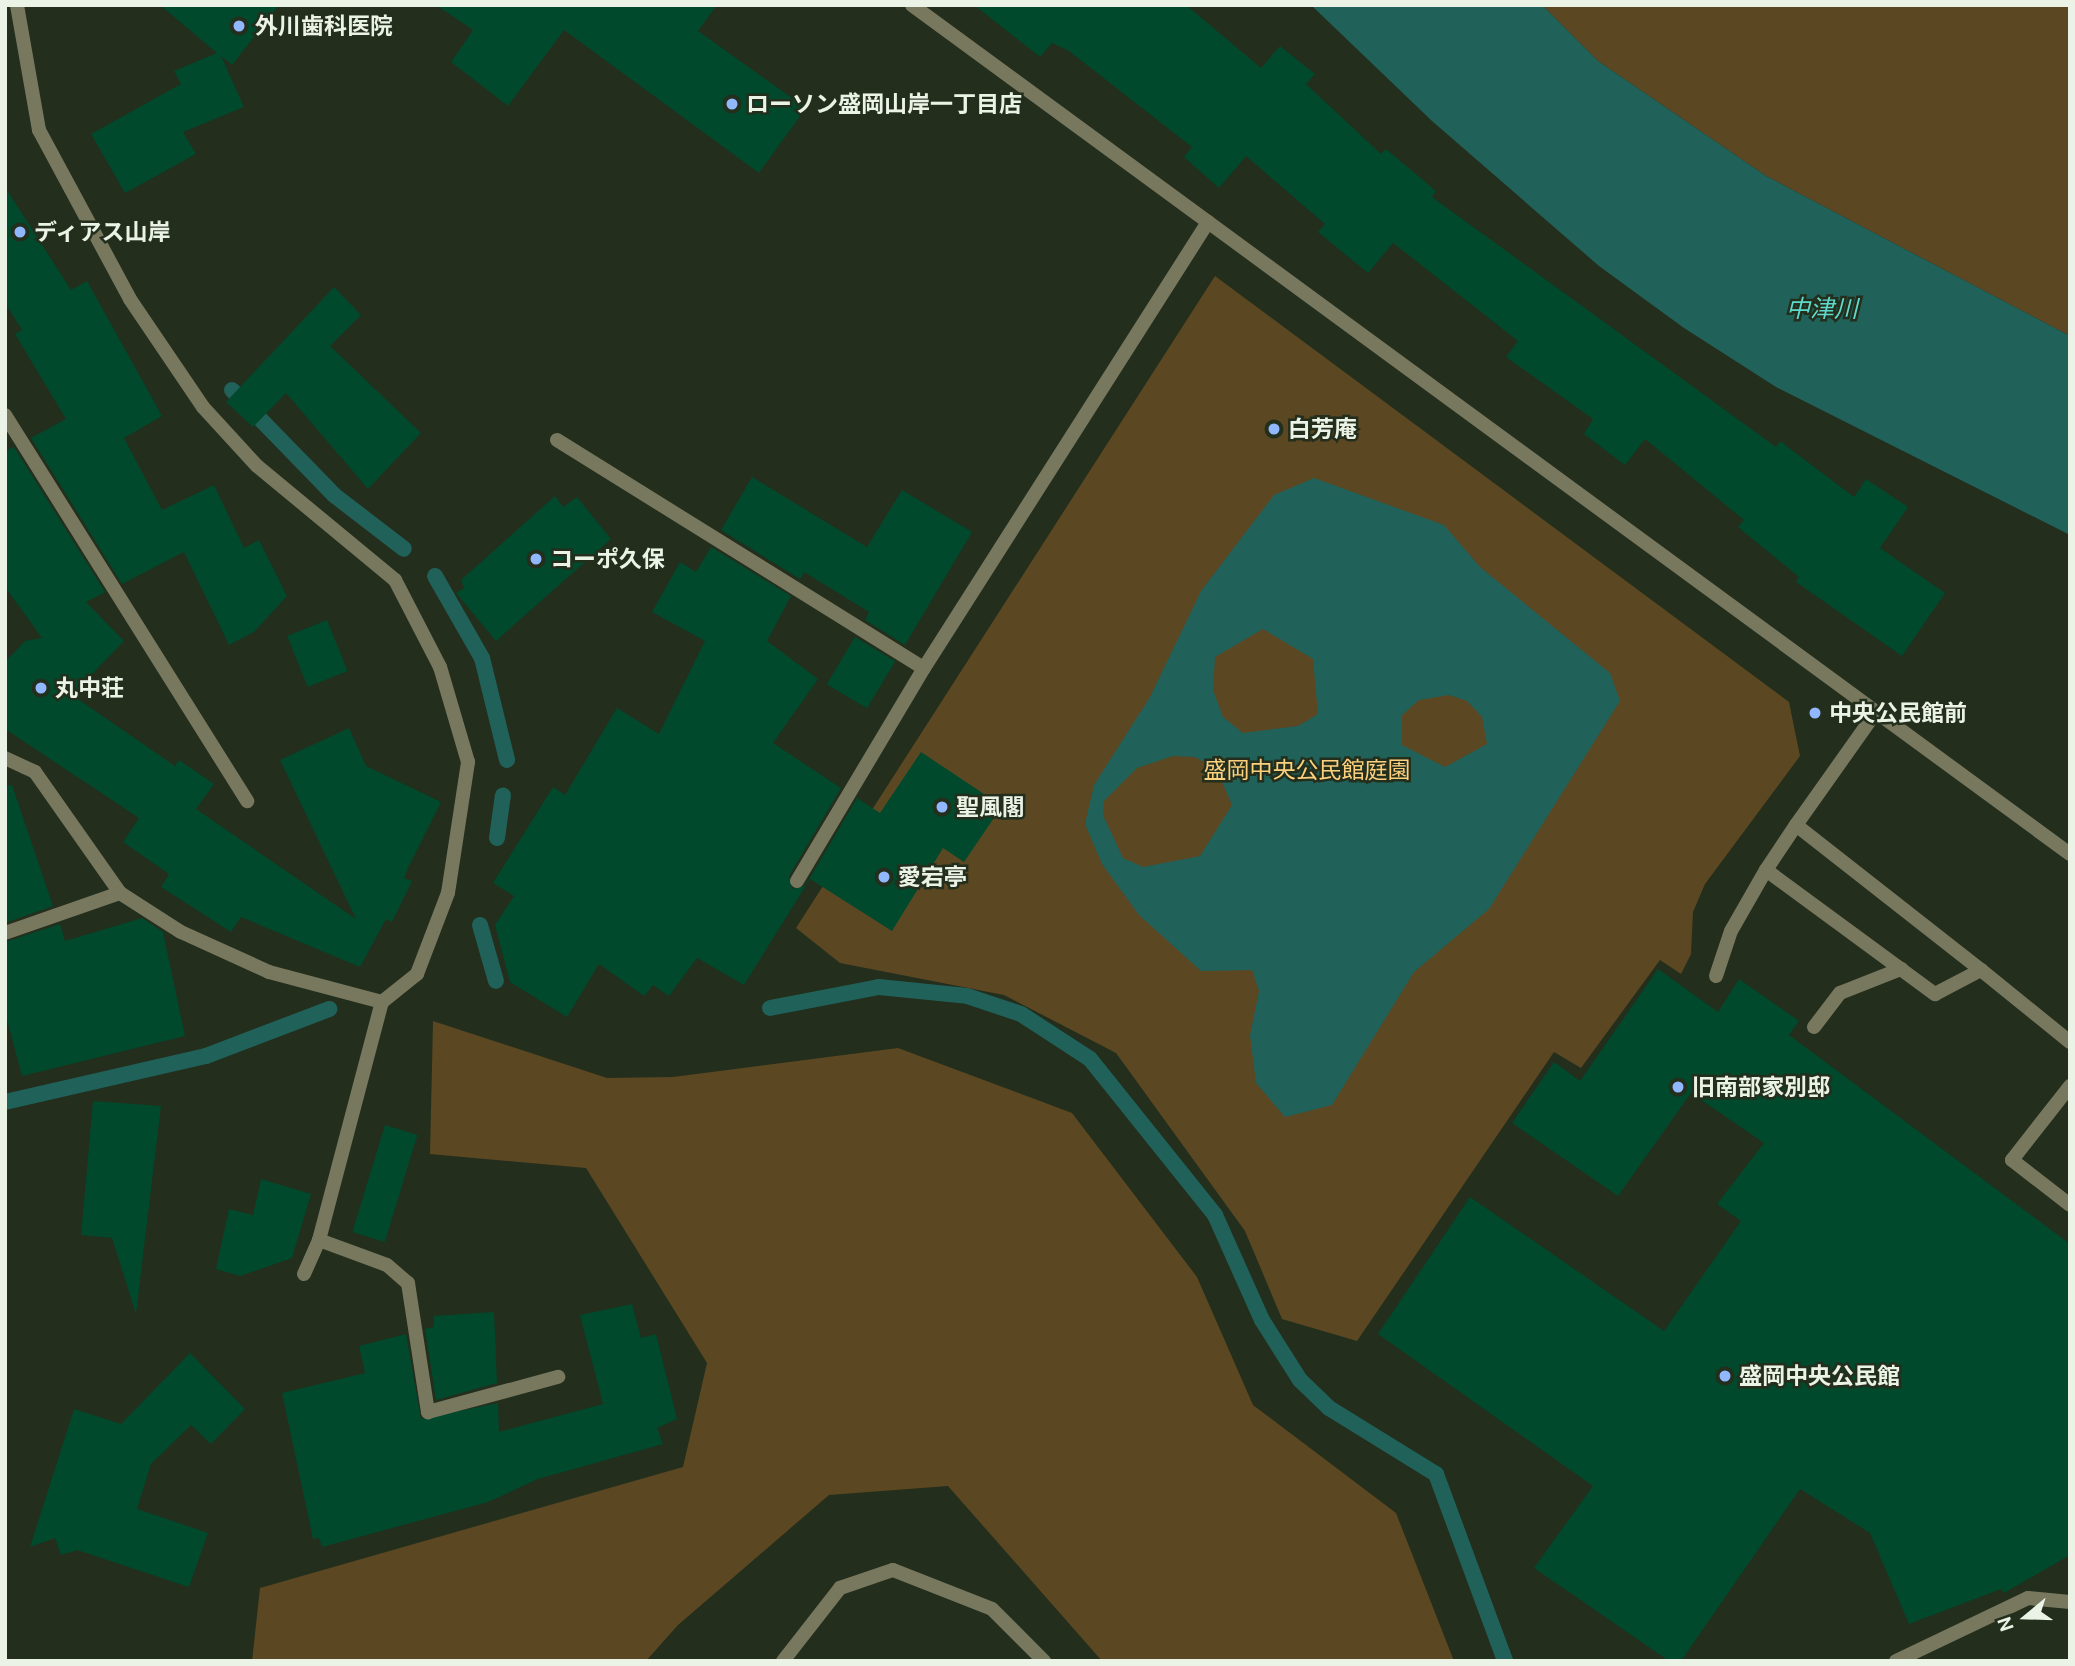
<!DOCTYPE html>
<html>
<head>
<meta charset="utf-8">
<style>
  body { margin:0 }
  #map { position:relative; width:2075px; height:1666px; overflow:hidden; background:#232e1c; font-family:"DM Sans","Noto Sans JP",sans-serif }
  div>[style] { position:absolute }
  .green>* { inset:0; background:#5b4722 }
  .water>* { inset:0; background:#20615a }
  .stream>* { height:16px; margin:-8px; padding:0 8px; transform-origin:8px; border-radius:8px; background:#20615a }
  .building>* { inset:0; background:#00492c; transform-origin:0 0 }
  .service>* { height:14px; margin:-7px; padding:0 7px; transform-origin:7px; border-radius:7px; background:#78785f }
  .minor>* { height:14px; margin:-7px; padding:0 7px; transform-origin:7px; border-radius:7px; background:#78785f }
  .dots>* { width:19px; height:19px; translate:-50% -50%; box-sizing:border-box; border:4px solid #232e1c; border-radius:50% }
  span { translate:-50% -50%; white-space:nowrap; text-align:center; line-height:1.15; -webkit-text-stroke:5px #232e1c; paint-order:stroke }
  .poi-label { font-size:23px; color:#ebf2e6; font-weight:700 }
  .left { translate:0 -50%; text-align:left }
  .park-label { font-size:23px; color:#fcd07d }
  .water-label { font-size:24px; color:#5edacc; font-style:italic }
  .frame { position:absolute; inset:0; border:7px solid #ebf2e6; pointer-events:none }
  .north { position:absolute; left:1991px; top:1582px; width:70px; height:70px; -webkit-text-stroke:5px #232e1c; paint-order:stroke; rotate:251deg; font-size:19px; font-weight:700; line-height:28px; text-align:center; color:#ebf2e6 }
  .north::after { content:''; display:block; margin:auto; width:24px; height:32px; background:#ebf2e6; clip-path:polygon(50% 0,100% 100%,50% 72%,0 100%) }
</style>
</head>
<body>
<div id="map">
  <div class="green">
    <div style="clip-path:polygon(1542px 5px,2070px 5px,2070px 336px,1766px 176px,1598px 61px)"></div>
    <div style="clip-path:polygon(1215px 276px,1789px 702px,1800px 756px,1705px 884px,1693px 912px,1691px 954px,1681px 974px,1660px 960px,1581px 1068px,1554px 1052px,1357px 1341px,1282px 1319px,1245px 1231px,1116px 1053px,1004px 995px,840px 963px,796px 928px)"></div>
    <div style="clip-path:polygon(433px 1021px,607px 1078px,673px 1077px,898px 1048px,1072px 1113px,1197px 1277px,1253px 1405px,1396px 1513px,1454px 1661px,1102px 1661px,948px 1486px,829px 1495px,678px 1625px,646px 1661px,252px 1661px,260px 1588px,683px 1467px,707px 1363px,586px 1168px,430px 1154px)"></div>
  </div>
  <div class="water">
    <div style="clip-path:polygon(1311px 5px,1542px 5px,1598px 61px,1766px 176px,2070px 336px,2070px 535px,1776px 387px,1684px 328px,1599px 266px,1432px 121px)"></div>
    <div style="clip-path:polygon(evenodd,1314px 478px,1444px 525px,1480px 567px,1610px 673px,1620px 701px,1489px 909px,1414px 972px,1332px 1105px,1285px 1117px,1256px 1083px,1250px 1035px,1259px 991px,1252px 970px,1201px 971px,1139px 915px,1102px 864px,1085px 824px,1094px 785px,1150px 697px,1201px 591px,1274px 495px,1314px 478px,1263px 629px,1313px 659px,1318px 714px,1298px 726px,1243px 733px,1223px 717px,1213px 690px,1215px 657px,1263px 629px,1314px 478px,1449px 695px,1467px 701px,1482px 717px,1487px 744px,1445px 767px,1402px 745px,1402px 715px,1419px 700px,1449px 695px,1314px 478px,1173px 756px,1195px 757px,1216px 768px,1232px 805px,1200px 856px,1143px 867px,1123px 858px,1103px 815px,1104px 801px,1137px 768px,1173px 756px)"></div>
  </div>
  <div class="stream">
    <div style="left:232px;top:390px;width:146px;rotate:45.8deg"></div>
    <div style="left:334px;top:495px;width:88px;rotate:37.6deg"></div>
    <div style="left:435px;top:576px;width:95px;rotate:60.2deg"></div>
    <div style="left:482px;top:658px;width:105px;rotate:76.2deg"></div>
    <div style="left:497px;top:838px;width:43px;rotate:-82.1deg"></div>
    <div style="left:480px;top:925px;width:58px;rotate:74.1deg"></div>
    <div style="left:770px;top:1008px;width:111px;rotate:-10.9deg"></div>
    <div style="left:879px;top:987px;width:88px;rotate:5.8deg"></div>
    <div style="left:967px;top:996px;width:57px;rotate:18.4deg"></div>
    <div style="left:1021px;top:1014px;width:82px;rotate:33.1deg"></div>
    <div style="left:1090px;top:1059px;width:200px;rotate:51.3deg"></div>
    <div style="left:1215px;top:1215px;width:115px;rotate:65.9deg"></div>
    <div style="left:1262px;top:1320px;width:71px;rotate:57.7deg"></div>
    <div style="left:1300px;top:1380px;width:40px;rotate:44deg"></div>
    <div style="left:1329px;top:1408px;width:126px;rotate:31.7deg"></div>
    <div style="left:1436px;top:1474px;width:199px;rotate:69.7deg"></div>
    <div style="left:5px;top:1102px;width:206px;rotate:-12.9deg"></div>
    <div style="left:206px;top:1056px;width:132px;rotate:-20.9deg"></div>
  </div>
  <div class="building">
    <div style="clip-path:polygon(160px 5px,279px 5px,232px 65px,221px 56px,244px 107px,183px 132px,196px 154px,125px 193px,91px 134px,181px 84px,174px 71px,217px 53px)"></div>
    <div style="clip-path:polygon(436px 5px,717px 5px,698px 31px,806px 108px,759px 173px,564px 30px,508px 106px,451px 62px,473px 30px)"></div>
    <div style="clip-path:polygon(974px 5px,1186px 5px,1261px 68px,1280px 46px,1315px 74px,1306px 84px,1381px 154px,1386px 149px,1436px 191px,1432px 197px,1776px 447px,1780px 441px,1854px 497px,1866px 479px,1908px 507px,1880px 548px,1945px 593px,1902px 656px,1796px 582px,1799px 577px,1738px 527px,1744px 520px,1645px 439px,1625px 465px,1584px 434px,1593px 419px,1506px 357px,1518px 341px,1393px 243px,1368px 273px,1318px 232px,1325px 224px,1246px 156px,1219px 188px,1184px 157px,1192px 147px,1069px 51px,1052px 43px,1040px 57px)"></div>
    <div style="clip-path:polygon(5px 187px,71px 290px,87px 281px,162px 416px,124px 438px,162px 510px,214px 485px,244px 548px,259px 540px,287px 596px,254px 632px,229px 645px,184px 552px,122px 584px,31px 438px,66px 419px,15px 334px,22px 330px,5px 303px)"></div>
    <div style="clip-path:polygon(334px 287px,361px 315px,330px 346px,421px 433px,368px 489px,286px 393px,253px 427px,226px 402px)"></div>
    <div style="clip-path:polygon(14px 447px,105px 592px,86px 602px,124px 641px,72px 695px,175px 766px,179px 760px,214px 784px,196px 809px,356px 919px,280px 760px,349px 728px,366px 766px,441px 802px,408px 868px,404px 878px,412px 881px,392px 922px,386px 919px,360px 967px,241px 917px,231px 932px,161px 887px,169px 874px,123px 842px,139px 818px,5px 729px,5px 662px,25px 641px,42px 638px,5px 587px,5px 451px)"></div>
    <div style="clip-path:polygon(752px 477px,867px 547px,902px 490px,972px 532px,905px 645px,865px 620px,869px 612px,804px 572px,800px 579px,721px 530px)"></div>
    <div style="clip-path:polygon(555px 496px,563px 507px,577px 497px,611px 539px,496px 641px,456px 593px,464px 588px,461px 580px)"></div>
    <div style="clip-path:polygon(711px 547px,791px 596px,767px 641px,818px 679px,773px 743px,841px 788px,789px 876px,792px 889px,805px 886px,857px 798px,880px 813px,921px 752px,1002px 806px,964px 862px,943px 848px,892px 931px,810px 879px,744px 985px,697px 958px,669px 996px,653px 985px,644px 996px,599px 964px,567px 1017px,510px 982px,495px 925px,514px 896px,493px 883px,553px 787px,565px 795px,617px 708px,659px 734px,705px 641px,652px 612px,680px 562px,696px 572px)"></div>
    <div style="left:327px;top:620px;width:55px;height:43px;rotate:68deg"></div>
    <div style="left:855px;top:637px;width:47px;height:55px;rotate:31deg"></div>
    <div style="clip-path:polygon(12px 785px,53px 906px,5px 923px,5px 786px)"></div>
    <div style="clip-path:polygon(142px 918px,163px 932px,185px 1036px,22px 1076px,5px 1013px,5px 942px,60px 924px,65px 941px)"></div>
    <div style="clip-path:polygon(1658px 969px,1718px 1012px,1739px 979px,1799px 1021px,1789px 1035px,2070px 1244px,2070px 1555px,2004px 1593px,2001px 1589px,1909px 1624px,1870px 1533px,1800px 1489px,1681px 1661px,1669px 1661px,1534px 1568px,1593px 1486px,1378px 1334px,1470px 1197px,1664px 1331px,1741px 1221px,1717px 1204px,1764px 1143px,1691px 1093px,1618px 1196px,1512px 1123px,1554px 1062px,1580px 1081px)"></div>
    <div style="clip-path:polygon(93px 1101px,161px 1106px,136px 1314px,112px 1238px,81px 1235px)"></div>
    <div style="left:385px;top:1125px;width:34px;height:112px;rotate:17deg"></div>
    <div style="clip-path:polygon(261px 1179px,311px 1194px,292px 1258px,240px 1276px,216px 1269px,229px 1209px,253px 1215px)"></div>
    <div style="clip-path:polygon(632px 1304px,641px 1338px,656px 1334px,677px 1419px,657px 1428px,663px 1444px,538px 1479px,488px 1502px,322px 1547px,319px 1538px,313px 1539px,282px 1393px,365px 1373px,359px 1346px,406px 1334px,421px 1419px,498px 1403px,499px 1432px,603px 1404px,580px 1315px)"></div>
    <div style="clip-path:polygon(494px 1312px,497px 1383px,436px 1400px,425px 1329px,434px 1327px,434px 1316px)"></div>
    <div style="clip-path:polygon(190px 1353px,245px 1409px,211px 1444px,191px 1425px,151px 1464px,137px 1509px,208px 1533px,189px 1587px,77px 1550px,61px 1555px,55px 1538px,30px 1547px,74px 1409px,121px 1424px)"></div>
  </div>
  <div class="service">
    <div style="left:1876px;top:712px;width:138px;rotate:125.3deg"></div>
    <div style="left:1796px;top:825px;width:235px;rotate:38.1deg"></div>
    <div style="left:1796px;top:825px;width:54px;rotate:123.7deg"></div>
    <div style="left:1766px;top:870px;width:210px;rotate:36.3deg"></div>
    <div style="left:1935px;top:994px;width:52px;rotate:-27.6deg"></div>
    <div style="left:1981px;top:970px;width:114px;rotate:39deg"></div>
    <div style="left:1716px;top:976px;width:47px;rotate:-71.6deg"></div>
    <div style="left:1731px;top:931px;width:70px;rotate:-60.2deg"></div>
    <div style="left:1814px;top:1027px;width:43px;rotate:-52.6deg"></div>
    <div style="left:1840px;top:993px;width:66px;rotate:-21.5deg"></div>
    <div style="left:2070px;top:1086px;width:94px;rotate:128.1deg"></div>
    <div style="left:2012px;top:1160px;width:73px;rotate:37.8deg"></div>
    <div style="left:319px;top:1240px;width:72px;rotate:20.2deg"></div>
    <div style="left:387px;top:1265px;width:28px;rotate:41deg"></div>
    <div style="left:408px;top:1283px;width:131px;rotate:81.2deg"></div>
    <div style="left:428px;top:1412px;width:135px;rotate:-15.1deg"></div>
    <div style="left:304px;top:1274px;width:37px;rotate:-66deg"></div>
    <div style="left:319px;top:1240px;width:246px;rotate:-75.2deg"></div>
  </div>
  <div class="minor">
    <div style="left:912px;top:5px;width:1436px;rotate:36.25deg"></div>
    <div style="left:5px;top:415px;width:456px;rotate:57.9deg"></div>
    <div style="left:557px;top:440px;width:432px;rotate:31.9deg"></div>
    <div style="left:5px;top:758px;width:33px;rotate:25deg"></div>
    <div style="left:35px;top:772px;width:148px;rotate:54.9deg"></div>
    <div style="left:120px;top:893px;width:72px;rotate:32.6deg"></div>
    <div style="left:181px;top:932px;width:97px;rotate:24.4deg"></div>
    <div style="left:269px;top:972px;width:117px;rotate:14.9deg"></div>
    <div style="left:382px;top:1002px;width:45px;rotate:-38.7deg"></div>
    <div style="left:417px;top:974px;width:87px;rotate:-69.1deg"></div>
    <div style="left:448px;top:893px;width:133px;rotate:-81.3deg"></div>
    <div style="left:468px;top:762px;width:99px;rotate:-106.4deg"></div>
    <div style="left:440px;top:667px;width:98px;rotate:-117.3deg"></div>
    <div style="left:395px;top:580px;width:179px;rotate:-140.4deg"></div>
    <div style="left:257px;top:466px;width:80px;rotate:-132.5deg"></div>
    <div style="left:203px;top:407px;width:130px;rotate:-124.1deg"></div>
    <div style="left:130px;top:299px;width:192px;rotate:-118.3deg"></div>
    <div style="left:39px;top:130px;width:127px;rotate:-100deg"></div>
    <div style="left:797px;top:881px;width:248px;rotate:-59.2deg"></div>
    <div style="left:924px;top:668px;width:529px;rotate:-57.51deg"></div>
    <div style="left:5px;top:933px;width:122px;rotate:-19.2deg"></div>
    <div style="left:783px;top:1661px;width:93px;rotate:-52deg"></div>
    <div style="left:840px;top:1588px;width:56px;rotate:-18.8deg"></div>
    <div style="left:893px;top:1570px;width:106px;rotate:21.5deg"></div>
    <div style="left:992px;top:1609px;width:74px;rotate:45deg"></div>
    <div style="left:1896px;top:1661px;width:146px;rotate:-25.5deg"></div>
    <div style="left:2028px;top:1598px;width:42px;rotate:5.4deg"></div>
  </div>
  <div class="dots">
    <div style="left:239px;top:26px;background:#91b8fd"></div>
    <div style="left:732px;top:104px;background:#91b8fd"></div>
    <div style="left:20px;top:232px;background:#91b8fd"></div>
    <div style="left:1274px;top:429px;background:#91b8fd"></div>
    <div style="left:536px;top:559px;background:#91b8fd"></div>
    <div style="left:41px;top:688px;background:#91b8fd"></div>
    <div style="left:1815px;top:713px;background:#91b8fd"></div>
    <div style="left:942px;top:807px;background:#91b8fd"></div>
    <div style="left:884px;top:877px;background:#91b8fd"></div>
    <div style="left:1678px;top:1087px;background:#91b8fd"></div>
    <div style="left:1725px;top:1376px;background:#91b8fd"></div>
  </div>
  <div class="poi-label">
    <span class="left" style="left:255px;top:26px">外川歯科医院</span>
    <span class="left" style="left:746px;top:104px">ローソン盛岡山岸一丁目店</span>
    <span class="left" style="left:34px;top:232px">ディアス山岸</span>
    <span class="left" style="left:1288px;top:429px">白芳庵</span>
    <span class="left" style="left:550px;top:559px">コーポ久保</span>
    <span class="left" style="left:55px;top:688px">丸中荘</span>
    <span class="left" style="left:1829px;top:713px">中央公民館前</span>
    <span class="left" style="left:956px;top:807px">聖風閣</span>
    <span class="left" style="left:898px;top:877px">愛宕亭</span>
    <span class="left" style="left:1692px;top:1087px">旧南部家別邸</span>
    <span class="left" style="left:1739px;top:1376px">盛岡中央公民館</span>
  </div>
  <div class="park-label">
    <span style="left:1307px;top:770px">盛岡中央公民館庭園</span>
  </div>
  <div class="water-label">
    <span style="left:1822px;top:309px">中津川</span>
  </div>
  <div class="frame"></div>
  <div class="north">N</div>
</div>
</body>
</html>
